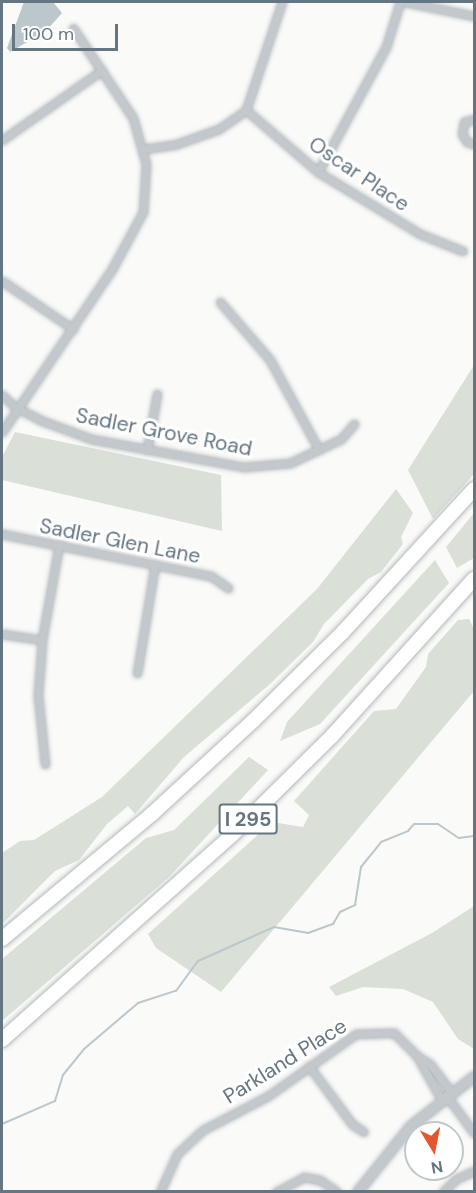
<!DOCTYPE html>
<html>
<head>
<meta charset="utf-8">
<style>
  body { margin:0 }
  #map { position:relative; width:476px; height:1193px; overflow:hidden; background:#fafaf8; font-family:"DM Sans",sans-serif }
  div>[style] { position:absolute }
  .green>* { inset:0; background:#dadfd7 }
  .water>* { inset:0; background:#bbc7cb }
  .stream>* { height:2px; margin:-1px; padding:0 1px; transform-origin:1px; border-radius:1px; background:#bbc7cb }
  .roads { filter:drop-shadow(0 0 2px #b4b9bd) drop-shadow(0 0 2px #b4b9bd) }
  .minor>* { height:7px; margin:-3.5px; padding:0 3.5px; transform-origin:3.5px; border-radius:3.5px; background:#c3c8cc }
  .tertiary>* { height:9px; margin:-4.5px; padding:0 4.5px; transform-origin:4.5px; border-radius:4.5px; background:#c3c8cc }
  .motorway>* { height:14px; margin:-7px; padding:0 7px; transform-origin:7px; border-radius:7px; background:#fff }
  span { translate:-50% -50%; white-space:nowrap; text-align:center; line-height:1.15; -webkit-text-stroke:6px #fff; paint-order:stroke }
  .shield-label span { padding:2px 4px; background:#fff; border:2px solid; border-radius:4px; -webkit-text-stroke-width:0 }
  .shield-label { font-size:20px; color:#657683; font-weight:700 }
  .street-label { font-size:21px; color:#657683 }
  .frame { position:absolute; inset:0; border:3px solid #657683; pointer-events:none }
  .north { position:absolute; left:404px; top:1121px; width:60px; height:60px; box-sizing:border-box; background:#fff; border:2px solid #c1c8cd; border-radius:50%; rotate:170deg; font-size:16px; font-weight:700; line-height:24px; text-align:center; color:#657683 }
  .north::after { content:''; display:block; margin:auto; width:21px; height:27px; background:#e4572e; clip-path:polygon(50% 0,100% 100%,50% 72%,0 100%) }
  .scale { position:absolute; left:12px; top:24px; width:106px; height:27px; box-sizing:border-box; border:3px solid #657683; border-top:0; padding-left:8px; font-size:18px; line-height:21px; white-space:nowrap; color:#657683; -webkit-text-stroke:4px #fff; paint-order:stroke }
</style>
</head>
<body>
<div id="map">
  <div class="green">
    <div style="clip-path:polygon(474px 365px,474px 474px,433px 519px,408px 470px)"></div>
    <div style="clip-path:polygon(15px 432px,221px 475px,222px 531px,2px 480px,2px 457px)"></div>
    <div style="clip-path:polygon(396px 489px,413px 513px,401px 537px,403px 544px,381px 572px,368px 579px,324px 624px,313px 642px,270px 684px,184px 757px,135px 814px,128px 806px,107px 824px,79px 860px,55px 871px,2px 924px,2px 853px,20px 841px,34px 840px,102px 797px,317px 589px)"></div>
    <div style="clip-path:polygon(474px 513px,474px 558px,457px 568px,446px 547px)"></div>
    <div style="clip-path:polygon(435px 560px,449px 583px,320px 724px,280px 741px,287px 722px)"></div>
    <div style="clip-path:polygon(469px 619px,474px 629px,474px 691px,221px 992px,156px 948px,148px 934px,272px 822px,303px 827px,309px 815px,294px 801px,374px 711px,396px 709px,426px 667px,428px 654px,458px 620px)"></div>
    <div style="clip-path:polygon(249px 757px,268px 770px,170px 876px,2px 1021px,2px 959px,146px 838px,174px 830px)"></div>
    <div style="clip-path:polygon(474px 906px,474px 1049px,458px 1039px,433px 1002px,403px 989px,363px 987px,336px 996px,329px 987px,432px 933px)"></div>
  </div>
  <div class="water">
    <div style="clip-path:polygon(24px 2px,53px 2px,62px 13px,46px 31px,10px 52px,7px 48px)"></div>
  </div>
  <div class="stream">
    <div style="left:2px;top:1124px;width:58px;rotate:-23.5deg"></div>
    <div style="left:55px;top:1101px;width:27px;rotate:-73deg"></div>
    <div style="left:63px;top:1075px;width:33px;rotate:-51deg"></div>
    <div style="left:84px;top:1049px;width:71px;rotate:-40.4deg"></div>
    <div style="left:138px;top:1003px;width:40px;rotate:-18deg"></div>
    <div style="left:176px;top:991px;width:37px;rotate:-54deg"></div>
    <div style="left:198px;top:961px;width:83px;rotate:-24.1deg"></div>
    <div style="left:274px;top:927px;width:35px;rotate:10deg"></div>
    <div style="left:308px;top:933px;width:27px;rotate:-20deg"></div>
    <div style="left:333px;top:924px;width:14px;rotate:-60deg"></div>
    <div style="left:340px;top:912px;width:17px;rotate:-25deg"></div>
    <div style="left:355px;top:905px;width:38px;rotate:-81deg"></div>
    <div style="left:361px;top:867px;width:32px;rotate:-51deg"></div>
    <div style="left:381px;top:842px;width:29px;rotate:-22deg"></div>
    <div style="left:408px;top:831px;width:9px;rotate:-49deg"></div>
    <div style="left:414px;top:824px;width:24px"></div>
    <div style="left:438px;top:824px;width:25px;rotate:34deg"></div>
    <div style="left:459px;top:838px;width:15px;rotate:-8deg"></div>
  </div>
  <div class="roads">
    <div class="minor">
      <div style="left:405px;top:2px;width:70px;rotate:11.5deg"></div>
      <div style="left:246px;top:110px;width:95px;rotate:40.7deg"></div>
      <div style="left:318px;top:172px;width:119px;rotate:31.3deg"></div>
      <div style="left:420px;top:234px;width:46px;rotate:21.6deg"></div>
      <div style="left:474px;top:119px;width:10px;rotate:163deg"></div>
      <div style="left:464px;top:122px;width:12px;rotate:99deg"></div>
      <div style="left:462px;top:134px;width:9px;rotate:58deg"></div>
      <div style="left:467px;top:142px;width:7px;rotate:16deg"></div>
      <div style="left:2px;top:140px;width:122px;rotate:-35deg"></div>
      <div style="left:144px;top:149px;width:30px;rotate:-8deg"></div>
      <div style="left:174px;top:145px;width:48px;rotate:-19.6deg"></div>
      <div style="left:219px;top:129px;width:33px;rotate:-35deg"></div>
      <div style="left:246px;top:110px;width:114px;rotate:-71.6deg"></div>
      <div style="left:318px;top:172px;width:142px;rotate:-61.5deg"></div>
      <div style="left:386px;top:47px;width:47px;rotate:-72.7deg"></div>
      <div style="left:2px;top:281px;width:86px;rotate:34.1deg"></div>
      <div style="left:220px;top:302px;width:77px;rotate:49.2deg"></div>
      <div style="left:270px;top:360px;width:102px;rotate:61.4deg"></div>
      <div style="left:2px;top:395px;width:18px;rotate:43deg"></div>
      <div style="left:15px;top:407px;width:28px;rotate:27deg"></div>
      <div style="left:40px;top:420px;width:54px;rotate:20.4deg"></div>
      <div style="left:91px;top:439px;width:156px;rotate:10.4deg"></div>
      <div style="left:244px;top:467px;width:46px;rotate:-5deg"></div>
      <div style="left:290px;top:463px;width:56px;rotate:-25.2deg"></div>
      <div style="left:341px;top:439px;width:20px;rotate:-49deg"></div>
      <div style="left:2px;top:432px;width:197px;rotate:-56deg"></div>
      <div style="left:112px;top:269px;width:65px;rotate:-61.5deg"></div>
      <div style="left:143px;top:212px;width:48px;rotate:-86.4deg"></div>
      <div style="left:146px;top:164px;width:48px;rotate:-105.8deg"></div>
      <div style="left:133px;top:118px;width:108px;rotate:-123.7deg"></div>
      <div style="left:147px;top:450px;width:57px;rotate:-79.9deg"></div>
      <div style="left:2px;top:534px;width:213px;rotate:11.4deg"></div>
      <div style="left:211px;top:576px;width:21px;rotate:35deg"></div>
      <div style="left:2px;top:634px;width:40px;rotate:8.5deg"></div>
      <div style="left:137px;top:673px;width:110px;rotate:-80.6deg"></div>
      <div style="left:45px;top:764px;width:69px;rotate:-95.8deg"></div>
      <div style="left:38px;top:695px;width:55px;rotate:-85.8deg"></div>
      <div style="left:42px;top:640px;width:97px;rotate:-79.9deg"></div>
      <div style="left:309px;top:1066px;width:72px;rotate:53.4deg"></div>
      <div style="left:352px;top:1124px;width:14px;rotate:34deg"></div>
      <div style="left:446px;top:1095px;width:47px;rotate:53.6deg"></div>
      <div style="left:441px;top:1099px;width:49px;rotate:-119.2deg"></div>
      <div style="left:417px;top:1056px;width:15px;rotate:32deg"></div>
      <div style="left:430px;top:1064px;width:35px;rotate:53deg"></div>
      <div style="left:160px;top:1192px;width:42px;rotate:-65.9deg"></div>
      <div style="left:177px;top:1154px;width:35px;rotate:-43deg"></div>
      <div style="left:203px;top:1130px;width:73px;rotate:-27.6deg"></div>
      <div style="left:268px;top:1096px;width:108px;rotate:-35.2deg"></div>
      <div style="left:356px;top:1034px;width:38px;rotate:-2deg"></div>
      <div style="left:394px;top:1033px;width:33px;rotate:45deg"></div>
      <div style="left:276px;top:1192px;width:32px;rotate:-28deg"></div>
      <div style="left:304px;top:1177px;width:16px;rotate:11deg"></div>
      <div style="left:320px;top:1180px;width:21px;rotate:35deg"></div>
      <div style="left:443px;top:1192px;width:18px;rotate:-45deg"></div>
      <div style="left:456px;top:1179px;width:20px;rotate:-24deg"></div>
    </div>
    <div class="tertiary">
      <div style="left:357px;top:1192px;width:85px;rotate:-51.2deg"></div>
      <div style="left:410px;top:1126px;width:81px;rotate:-38deg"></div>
    </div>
    <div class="motorway">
      <div style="left:2px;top:939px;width:197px;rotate:-39.8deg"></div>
      <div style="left:153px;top:813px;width:136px;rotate:-42.6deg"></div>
      <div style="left:253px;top:721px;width:127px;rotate:-44.7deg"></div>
      <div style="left:343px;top:632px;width:194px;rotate:-47.5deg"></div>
      <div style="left:2px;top:1040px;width:308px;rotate:-41.7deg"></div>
      <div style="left:232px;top:835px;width:141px;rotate:-44.7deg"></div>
      <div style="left:332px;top:736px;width:212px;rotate:-47.9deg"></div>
    </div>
  </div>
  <div class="shield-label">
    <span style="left:248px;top:819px">I 295</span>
  </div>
  <div class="street-label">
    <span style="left:359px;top:174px;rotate:34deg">Oscar Place</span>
    <span style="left:164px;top:432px;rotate:11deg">Sadler Grove Road</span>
    <span style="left:120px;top:541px;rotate:11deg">Sadler Glen Lane</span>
    <span style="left:285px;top:1061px;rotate:-32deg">Parkland Place</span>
  </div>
  <div class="frame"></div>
  <div class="north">N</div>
  <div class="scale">100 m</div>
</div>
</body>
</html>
